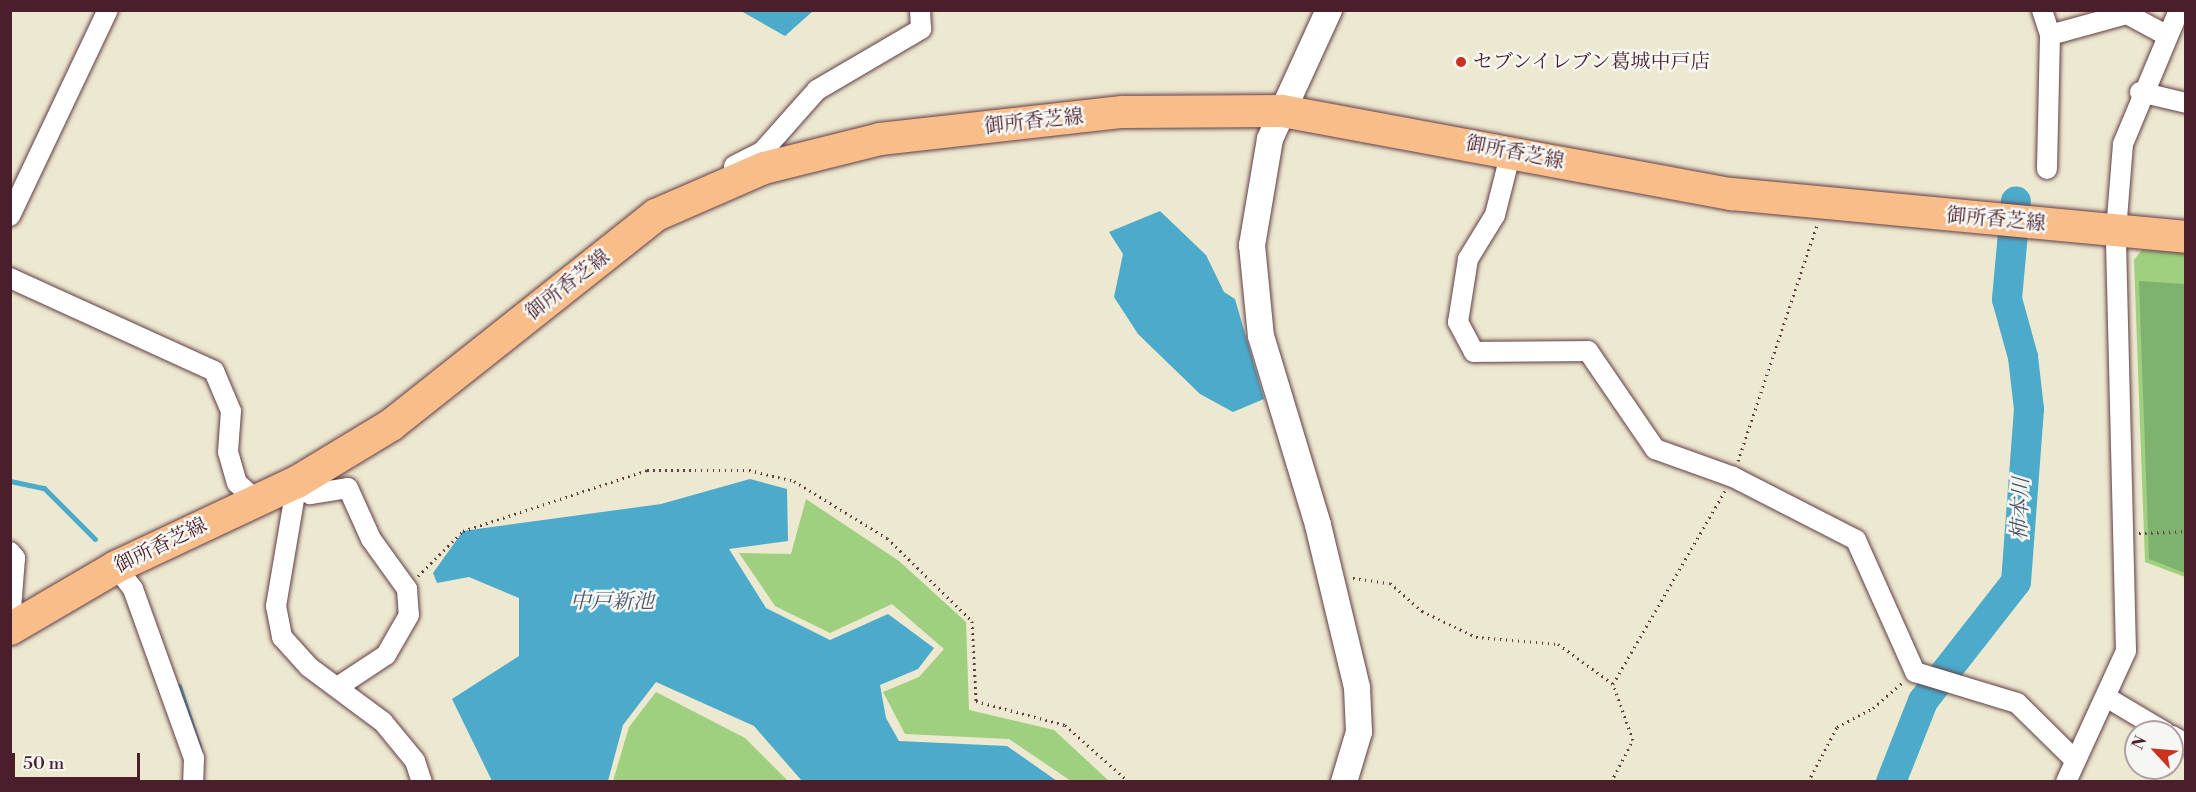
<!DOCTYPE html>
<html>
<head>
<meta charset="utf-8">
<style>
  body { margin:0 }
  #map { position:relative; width:2196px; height:792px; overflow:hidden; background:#ede8d0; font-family:"Libre Bodoni","Noto Serif JP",serif }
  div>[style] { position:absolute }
  .green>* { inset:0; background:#9ed080 }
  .forest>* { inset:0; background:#7eb26e }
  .water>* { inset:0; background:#4cabcb }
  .stream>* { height:5px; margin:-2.5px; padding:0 2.5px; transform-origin:2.5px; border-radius:2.5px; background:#4cabcb }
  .river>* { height:30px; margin:-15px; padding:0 15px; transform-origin:15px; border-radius:15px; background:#4cabcb }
  .path>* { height:3px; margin-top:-1.5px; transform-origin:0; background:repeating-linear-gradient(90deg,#623d44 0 1.5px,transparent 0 6px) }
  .roads { filter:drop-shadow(0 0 2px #623d44) drop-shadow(0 0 2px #623d44) }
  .minor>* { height:20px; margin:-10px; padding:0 10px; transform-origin:10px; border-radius:10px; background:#fff }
  .tertiary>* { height:26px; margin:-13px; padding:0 13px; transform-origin:13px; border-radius:13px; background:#fff }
  .primary>* { height:32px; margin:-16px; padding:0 16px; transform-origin:16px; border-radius:16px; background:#f8bd89 }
  .dots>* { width:16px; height:16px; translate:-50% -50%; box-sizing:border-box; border:3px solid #f6f6f2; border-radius:50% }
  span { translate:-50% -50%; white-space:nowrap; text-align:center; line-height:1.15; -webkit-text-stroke:5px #f6f6f2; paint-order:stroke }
  .poi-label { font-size:20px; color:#4a1f2b }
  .left { translate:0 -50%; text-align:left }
  .street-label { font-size:20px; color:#4a1f2b }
  .water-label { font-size:21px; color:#4b576b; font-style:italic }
  .frame { position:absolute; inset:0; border:12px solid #4a1f2b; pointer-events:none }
  .north { position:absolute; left:2124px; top:720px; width:60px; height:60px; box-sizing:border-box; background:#f6f6f2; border:2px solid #b1a0a2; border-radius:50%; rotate:296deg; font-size:16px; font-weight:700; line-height:24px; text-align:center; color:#4a1f2b }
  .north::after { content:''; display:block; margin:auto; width:21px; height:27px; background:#c8321e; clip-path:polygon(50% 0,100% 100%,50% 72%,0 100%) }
  .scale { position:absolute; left:12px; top:753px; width:128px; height:27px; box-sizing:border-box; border:3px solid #4a1f2b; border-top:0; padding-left:8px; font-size:18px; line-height:21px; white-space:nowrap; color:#4a1f2b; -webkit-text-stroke:4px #f6f6f2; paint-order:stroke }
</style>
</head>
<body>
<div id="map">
  <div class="green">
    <div style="clip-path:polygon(2142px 250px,2185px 252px,2185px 577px,2145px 562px,2134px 260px)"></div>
    <div style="clip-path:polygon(806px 499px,899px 561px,966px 622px,969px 710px,1054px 730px,1109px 781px,1071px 781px,1009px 739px,905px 734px,883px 692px,919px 677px,944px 649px,892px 604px,830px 633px,775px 606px,739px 553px,791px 554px)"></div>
    <div style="clip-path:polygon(656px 692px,745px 738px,788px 781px,613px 781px,629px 727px)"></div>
  </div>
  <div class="forest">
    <div style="clip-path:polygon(2139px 281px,2185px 284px,2185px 573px,2149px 559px)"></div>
  </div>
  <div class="water">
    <div style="clip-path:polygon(741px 11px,813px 11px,785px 36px)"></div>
    <div style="clip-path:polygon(1160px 211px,1206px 255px,1224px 292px,1235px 299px,1264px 399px,1233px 412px,1200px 394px,1138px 334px,1114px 297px,1123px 254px,1109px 232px)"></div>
    <div style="clip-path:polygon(750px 479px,787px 489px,788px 541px,729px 549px,766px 608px,830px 640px,888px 614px,934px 648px,918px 669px,880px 685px,886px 718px,899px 741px,1007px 746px,1057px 781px,802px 781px,754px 726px,656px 682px,623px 725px,608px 781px,492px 781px,452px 699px,519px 656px,519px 598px,469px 577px,437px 583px,433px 573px,463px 531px,661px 504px)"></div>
  </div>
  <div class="stream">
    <div style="left:10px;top:481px;width:35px;rotate:12deg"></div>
    <div style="left:44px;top:488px;width:72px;rotate:45deg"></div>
    <div style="left:179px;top:686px;width:64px;rotate:71.8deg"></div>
  </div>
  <div class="river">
    <div style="left:1891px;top:782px;width:87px;rotate:-68.4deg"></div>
    <div style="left:1923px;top:701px;width:151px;rotate:-52deg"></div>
    <div style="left:2016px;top:582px;width:173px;rotate:-85.7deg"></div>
    <div style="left:2029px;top:409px;width:52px;rotate:-96.6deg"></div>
    <div style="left:2023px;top:357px;width:60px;rotate:-105.4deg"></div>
    <div style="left:2007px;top:299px;width:98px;rotate:-84.8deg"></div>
  </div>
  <div class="path">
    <div style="left:1738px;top:461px;width:249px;rotate:-71.5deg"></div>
    <div style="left:2139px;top:533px;width:47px;rotate:-2.4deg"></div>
    <div style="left:418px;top:576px;width:64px;rotate:-45deg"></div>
    <div style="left:463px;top:531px;width:194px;rotate:-18.3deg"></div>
    <div style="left:647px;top:470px;width:102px"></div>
    <div style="left:749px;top:470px;width:46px;rotate:13.7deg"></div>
    <div style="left:794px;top:481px;width:109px;rotate:31.5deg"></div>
    <div style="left:887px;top:538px;width:119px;rotate:44.3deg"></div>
    <div style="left:972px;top:621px;width:80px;rotate:87.1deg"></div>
    <div style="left:976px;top:701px;width:92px;rotate:15.1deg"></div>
    <div style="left:1065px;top:725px;width:86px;rotate:41.7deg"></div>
    <div style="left:1353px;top:578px;width:37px;rotate:8deg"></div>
    <div style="left:1390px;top:583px;width:43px;rotate:41.2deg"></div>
    <div style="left:1422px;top:611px;width:60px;rotate:25.7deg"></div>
    <div style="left:1476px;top:637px;width:82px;rotate:4.9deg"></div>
    <div style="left:1558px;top:644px;width:68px;rotate:36deg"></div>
    <div style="left:1611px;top:782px;width:47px;rotate:-62.4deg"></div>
    <div style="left:1633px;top:740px;width:59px;rotate:-109.7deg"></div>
    <div style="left:1613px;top:684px;width:223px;rotate:-59.9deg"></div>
    <div style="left:1808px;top:782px;width:62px;rotate:-62.2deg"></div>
    <div style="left:1837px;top:727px;width:41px;rotate:-27.8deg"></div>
    <div style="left:1873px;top:708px;width:40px;rotate:-41deg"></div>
  </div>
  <div class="roads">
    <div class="minor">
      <div style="left:2042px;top:10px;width:26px;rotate:72deg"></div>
      <div style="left:2050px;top:35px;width:134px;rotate:91.3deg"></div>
      <div style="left:2050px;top:35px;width:80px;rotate:-15.3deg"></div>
      <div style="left:2127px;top:14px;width:44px;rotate:28.3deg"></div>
      <div style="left:2140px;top:92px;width:47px;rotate:13.4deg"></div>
      <div style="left:1511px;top:152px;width:65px;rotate:104.3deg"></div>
      <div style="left:1495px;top:215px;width:52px;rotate:121.5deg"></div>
      <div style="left:1468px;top:259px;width:64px;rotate:99deg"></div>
      <div style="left:1458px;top:322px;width:34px;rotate:62deg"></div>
      <div style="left:1474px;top:352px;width:114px;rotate:-0.5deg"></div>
      <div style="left:1588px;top:351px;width:119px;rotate:55.6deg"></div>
      <div style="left:1655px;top:449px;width:83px;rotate:19.7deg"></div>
      <div style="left:1733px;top:477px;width:138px;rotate:27.1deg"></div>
      <div style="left:1856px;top:540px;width:145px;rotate:65.9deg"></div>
      <div style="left:1915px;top:672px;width:107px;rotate:16.9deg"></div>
      <div style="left:2017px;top:703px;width:81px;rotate:44.5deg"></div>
      <div style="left:734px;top:166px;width:31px;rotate:-27deg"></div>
      <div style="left:762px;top:152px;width:83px;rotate:-48.4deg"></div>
      <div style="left:817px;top:90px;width:121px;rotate:-30.4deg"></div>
      <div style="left:921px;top:29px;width:19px;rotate:-93deg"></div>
      <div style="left:10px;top:216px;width:228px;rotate:-64.6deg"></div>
      <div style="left:10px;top:278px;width:224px;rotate:24.5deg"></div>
      <div style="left:214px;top:371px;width:43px;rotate:67deg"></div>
      <div style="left:231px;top:411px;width:41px;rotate:94.2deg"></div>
      <div style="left:228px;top:452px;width:32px;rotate:74deg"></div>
      <div style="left:237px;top:483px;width:25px;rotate:42deg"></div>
      <div style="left:297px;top:482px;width:126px;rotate:99.6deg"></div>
      <div style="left:276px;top:606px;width:32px;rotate:79deg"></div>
      <div style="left:282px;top:637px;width:40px;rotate:48deg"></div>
      <div style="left:309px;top:667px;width:92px;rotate:36.6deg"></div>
      <div style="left:383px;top:722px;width:50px;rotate:50.6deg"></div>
      <div style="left:415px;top:761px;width:22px;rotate:72deg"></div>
      <div style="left:297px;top:482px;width:18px;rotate:43deg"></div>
      <div style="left:310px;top:494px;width:38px;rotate:-9deg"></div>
      <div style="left:348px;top:488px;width:56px;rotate:65.7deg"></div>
      <div style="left:371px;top:539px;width:62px;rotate:54.2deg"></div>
      <div style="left:407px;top:589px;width:26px;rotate:86deg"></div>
      <div style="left:409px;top:615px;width:46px;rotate:119.9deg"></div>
      <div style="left:386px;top:655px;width:56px;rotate:146.6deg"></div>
      <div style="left:10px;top:552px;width:8px;rotate:50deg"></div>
      <div style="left:15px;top:558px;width:51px;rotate:94.5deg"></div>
      <div style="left:11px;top:609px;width:17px;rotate:69deg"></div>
      <div style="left:116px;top:567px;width:28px;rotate:52deg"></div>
      <div style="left:133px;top:589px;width:180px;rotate:70.2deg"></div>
      <div style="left:194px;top:758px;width:24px;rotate:92deg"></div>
      <div style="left:2106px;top:697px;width:69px;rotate:30.7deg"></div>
      <div style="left:2172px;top:736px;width:16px;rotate:30deg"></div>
      <div style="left:2066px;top:782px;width:144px;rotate:-65.4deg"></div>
      <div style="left:2126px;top:651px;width:420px;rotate:-91.4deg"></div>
      <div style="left:2116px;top:231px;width:87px;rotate:-85.4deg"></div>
      <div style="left:2123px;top:144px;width:145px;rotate:-67.3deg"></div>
    </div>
    <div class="tertiary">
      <div style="left:1329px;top:10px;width:142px;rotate:114.6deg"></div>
      <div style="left:1270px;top:139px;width:108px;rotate:99.6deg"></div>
      <div style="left:1252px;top:245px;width:91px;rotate:84.4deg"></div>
      <div style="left:1261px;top:336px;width:197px;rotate:73.2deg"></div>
      <div style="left:1318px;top:525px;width:168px;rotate:76.5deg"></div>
      <div style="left:1357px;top:688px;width:44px;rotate:87.4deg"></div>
      <div style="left:1359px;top:732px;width:52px;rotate:106.7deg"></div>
    </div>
    <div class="primary">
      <div style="left:10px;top:629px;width:123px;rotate:-30.3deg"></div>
      <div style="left:116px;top:567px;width:200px;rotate:-25.2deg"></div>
      <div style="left:297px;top:482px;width:110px;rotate:-31.2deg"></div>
      <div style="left:391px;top:425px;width:338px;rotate:-38.4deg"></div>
      <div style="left:656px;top:215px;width:118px;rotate:-23.5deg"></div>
      <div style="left:764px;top:168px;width:120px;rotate:-14deg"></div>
      <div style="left:880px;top:139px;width:244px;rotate:-6.4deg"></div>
      <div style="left:1122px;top:112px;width:160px;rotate:-0.4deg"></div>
      <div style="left:1282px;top:111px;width:458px;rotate:10.5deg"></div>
      <div style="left:1732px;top:194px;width:456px;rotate:5.4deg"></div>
    </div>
  </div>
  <div class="dots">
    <div style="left:1461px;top:62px;background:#c8321e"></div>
  </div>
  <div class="poi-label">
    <span class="left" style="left:1473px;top:62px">セブンイレブン葛城中戸店</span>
  </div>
  <div class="street-label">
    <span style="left:1034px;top:122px;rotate:-6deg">御所香芝線</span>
    <span style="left:1515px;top:153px;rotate:11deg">御所香芝線</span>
    <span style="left:1996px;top:220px;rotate:5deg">御所香芝線</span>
    <span style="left:568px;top:285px;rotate:-38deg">御所香芝線</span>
    <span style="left:161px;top:546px;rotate:-26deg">御所香芝線</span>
  </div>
  <div class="water-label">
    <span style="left:2021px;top:509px;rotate:-88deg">柿本川</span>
    <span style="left:612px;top:602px">中戸新池</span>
  </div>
  <div class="frame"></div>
  <div class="north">N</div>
  <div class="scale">50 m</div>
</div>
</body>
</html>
